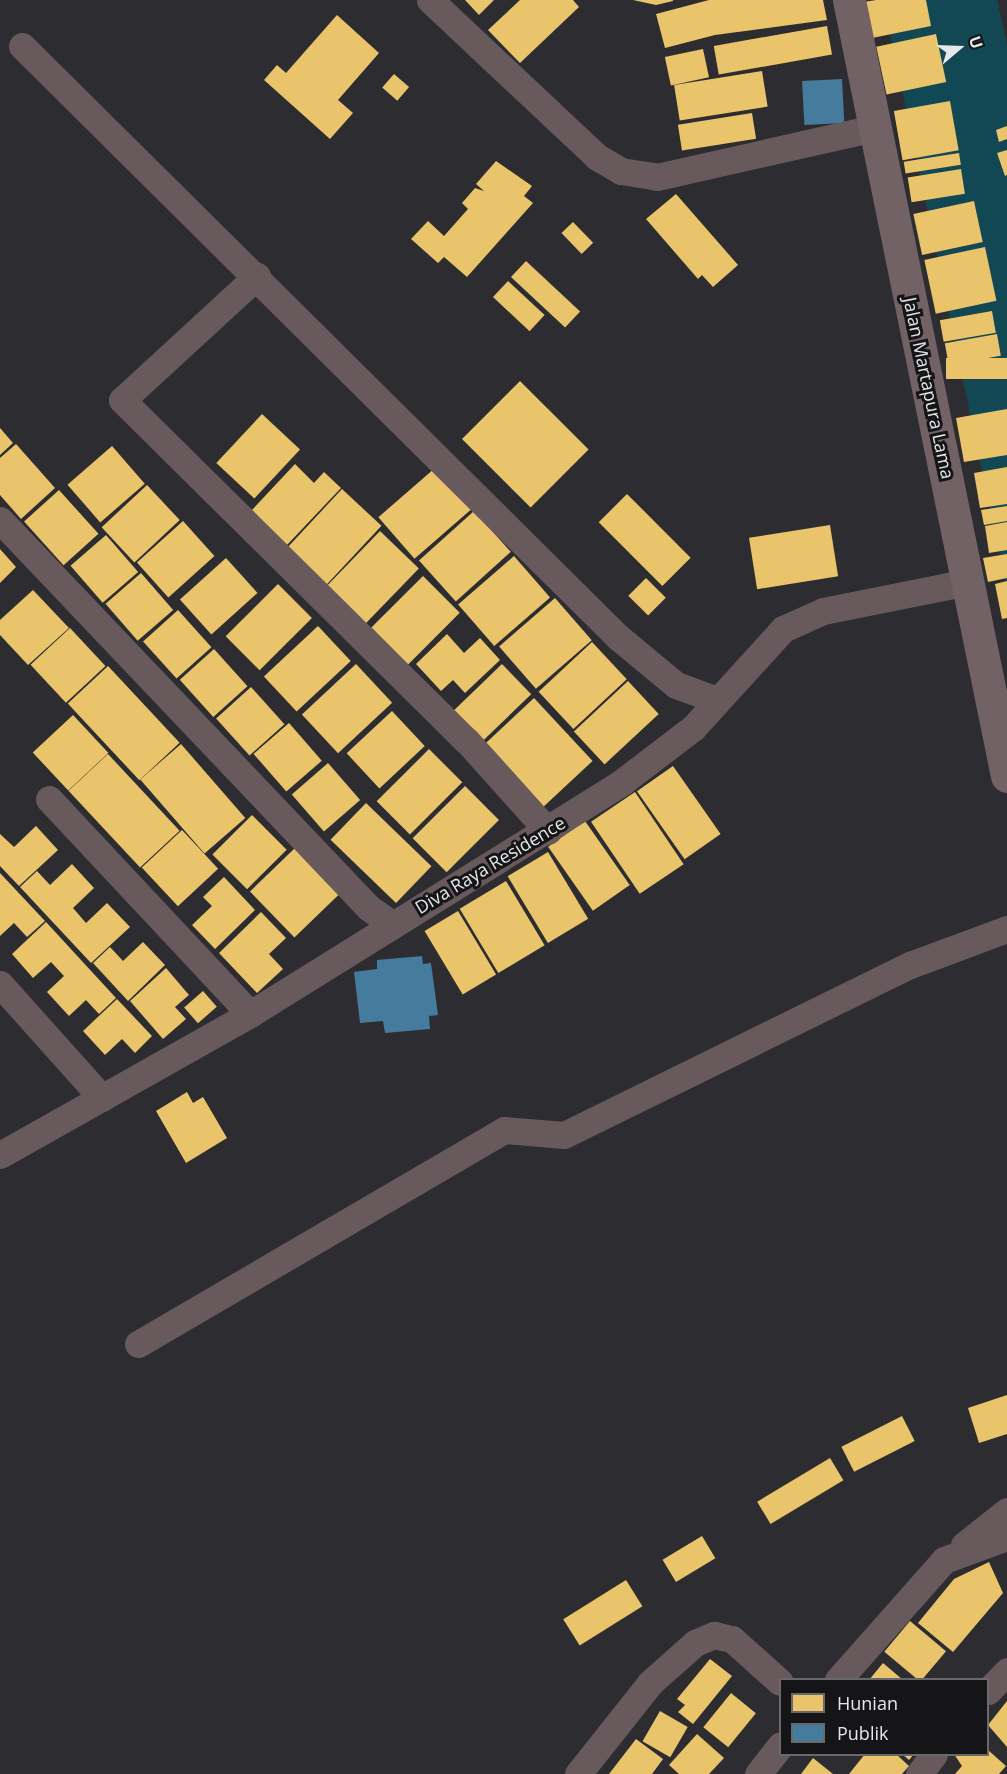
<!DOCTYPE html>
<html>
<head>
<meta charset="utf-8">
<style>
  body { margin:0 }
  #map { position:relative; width:1007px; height:1774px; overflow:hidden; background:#2d2d31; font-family:"Open Sans",sans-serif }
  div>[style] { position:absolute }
  .water>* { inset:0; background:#124854 }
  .homes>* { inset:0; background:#e9c46a; transform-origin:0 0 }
  .public>* { inset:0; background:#457b9d; transform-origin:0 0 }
  .street>* { height:27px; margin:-13.5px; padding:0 13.5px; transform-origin:13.5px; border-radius:13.5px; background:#685a5c }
  .primary>* { height:33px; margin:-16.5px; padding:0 16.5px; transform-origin:16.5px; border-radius:16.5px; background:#736265 }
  span { translate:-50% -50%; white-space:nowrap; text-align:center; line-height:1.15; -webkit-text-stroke:6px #151518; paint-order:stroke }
  .street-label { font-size:18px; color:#e6e7ea }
  .legend { position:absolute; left:779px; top:1678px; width:210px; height:78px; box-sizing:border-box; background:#151518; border:2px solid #69696c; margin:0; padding:8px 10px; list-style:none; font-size:18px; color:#e6e7ea }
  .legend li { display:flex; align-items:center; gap:12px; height:30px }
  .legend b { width:30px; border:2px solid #69696c }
  .north { position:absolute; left:929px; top:18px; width:60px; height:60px; -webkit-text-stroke:4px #151518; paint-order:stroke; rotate:71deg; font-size:16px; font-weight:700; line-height:24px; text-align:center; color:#e6e7ea }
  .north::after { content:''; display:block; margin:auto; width:21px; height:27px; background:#e6e7ea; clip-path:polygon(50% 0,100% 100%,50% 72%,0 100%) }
</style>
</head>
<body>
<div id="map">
  <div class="water">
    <div style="clip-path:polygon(883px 0,997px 0,1007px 44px,1007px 589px)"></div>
  </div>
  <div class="homes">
    <div style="clip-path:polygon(465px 0,494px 0,479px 15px)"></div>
    <div style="clip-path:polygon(520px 0,573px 0,579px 7px,520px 63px,488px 30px)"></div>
    <div style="clip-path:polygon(633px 0,673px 0,673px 1px,656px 5px)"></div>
    <div style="clip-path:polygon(709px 0,823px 0,827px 20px,715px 35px,665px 48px,656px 14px)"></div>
    <div style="clip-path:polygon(876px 0,926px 0,931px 26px,872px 38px,864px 2px)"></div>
    <div style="clip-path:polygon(337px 15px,379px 53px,338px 100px,353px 113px,330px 139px,264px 80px,277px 65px,286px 73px)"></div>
    <div style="left:827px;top:26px;width:29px;height:115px;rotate:80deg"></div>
    <div style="left:936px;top:34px;width:49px;height:61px;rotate:78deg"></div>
    <div style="left:703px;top:49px;width:29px;height:39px;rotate:78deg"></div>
    <div style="left:762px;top:71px;width:36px;height:89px;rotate:81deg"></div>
    <div style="left:394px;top:74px;width:20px;height:18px;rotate:41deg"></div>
    <div style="left:950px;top:101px;width:50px;height:57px;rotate:80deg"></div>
    <div style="left:752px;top:113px;width:26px;height:75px;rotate:81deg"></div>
    <div style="clip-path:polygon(1007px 126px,1007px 139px,999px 142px,996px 130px)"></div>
    <div style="clip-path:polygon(1007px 150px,1007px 175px,1005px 176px,997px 153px)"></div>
    <div style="left:959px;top:153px;width:12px;height:56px;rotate:81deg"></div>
    <div style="clip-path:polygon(496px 161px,532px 186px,524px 196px,533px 203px,467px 277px,444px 257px,438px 263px,411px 239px,428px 221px,444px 236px,468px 209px,462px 203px,475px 188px,484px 191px,476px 184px)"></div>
    <div style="left:961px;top:169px;width:25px;height:54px;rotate:81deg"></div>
    <div style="clip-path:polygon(676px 194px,738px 265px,713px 287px,702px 275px,698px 279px,646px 219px)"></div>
    <div style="left:974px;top:201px;width:42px;height:62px;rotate:78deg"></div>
    <div style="left:573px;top:222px;width:29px;height:16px;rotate:46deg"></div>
    <div style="left:985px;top:247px;width:55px;height:62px;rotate:78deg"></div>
    <div style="left:526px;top:261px;width:74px;height:22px;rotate:43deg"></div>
    <div style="left:508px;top:281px;width:50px;height:22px;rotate:43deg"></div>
    <div style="left:992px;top:311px;width:22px;height:53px;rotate:80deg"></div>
    <div style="left:997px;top:334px;width:22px;height:53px;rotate:80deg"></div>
    <div style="left:1007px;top:358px;width:21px;height:61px;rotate:90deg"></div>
    <div style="left:520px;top:381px;width:97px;height:82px;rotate:45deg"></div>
    <div style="clip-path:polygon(1007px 409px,1007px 455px,964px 462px,956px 418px)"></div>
    <div style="left:262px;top:414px;width:52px;height:67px;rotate:43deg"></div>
    <div style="clip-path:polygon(0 428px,13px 443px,0 455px)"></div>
    <div style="clip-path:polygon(16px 444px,55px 488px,21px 519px,0 495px,0 458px)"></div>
    <div style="left:112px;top:446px;width:50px;height:59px;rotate:49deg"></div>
    <div style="clip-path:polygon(295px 464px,314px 483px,324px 472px,341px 488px,287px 545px,251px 511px)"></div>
    <div style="clip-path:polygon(1007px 467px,1007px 504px,980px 508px,974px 473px)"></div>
    <div style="left:435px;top:468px;width:55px;height:75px;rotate:49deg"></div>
    <div style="left:147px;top:485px;width:48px;height:62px;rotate:47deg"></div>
    <div style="left:342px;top:489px;width:54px;height:81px;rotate:43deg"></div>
    <div style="left:59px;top:490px;width:59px;height:47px;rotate:48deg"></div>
    <div style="left:627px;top:494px;width:90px;height:40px;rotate:45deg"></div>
    <div style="clip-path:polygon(1007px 506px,1007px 521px,984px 525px,981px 510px)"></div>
    <div style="left:474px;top:511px;width:55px;height:74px;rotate:48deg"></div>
    <div style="left:183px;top:521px;width:47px;height:62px;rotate:48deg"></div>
    <div style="clip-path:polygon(1007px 522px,1007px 550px,989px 553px,985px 526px)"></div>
    <div style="left:830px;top:525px;width:52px;height:82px;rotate:81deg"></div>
    <div style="left:380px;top:531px;width:54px;height:78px;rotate:44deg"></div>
    <div style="left:106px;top:535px;width:49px;height:47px;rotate:49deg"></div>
    <div style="clip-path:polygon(0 549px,16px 567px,0 583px)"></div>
    <div style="clip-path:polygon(1007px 554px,1007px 578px,988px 582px,983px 558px)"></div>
    <div style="left:514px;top:556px;width:55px;height:74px;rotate:49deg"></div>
    <div style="left:226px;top:558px;width:47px;height:62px;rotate:48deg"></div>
    <div style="left:141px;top:573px;width:49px;height:47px;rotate:49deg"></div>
    <div style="left:423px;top:576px;width:52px;height:73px;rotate:45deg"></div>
    <div style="left:646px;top:578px;width:28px;height:25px;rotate:45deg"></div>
    <div style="clip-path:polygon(1007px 581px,1007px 618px,1002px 619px,995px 584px)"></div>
    <div style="left:278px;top:584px;width:48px;height:74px;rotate:45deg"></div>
    <div style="clip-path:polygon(33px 590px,69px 628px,28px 665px,0 635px,0 620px)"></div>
    <div style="left:555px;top:598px;width:56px;height:74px;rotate:49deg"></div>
    <div style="left:178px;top:610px;width:50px;height:47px;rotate:48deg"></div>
    <div style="left:318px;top:626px;width:48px;height:74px;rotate:47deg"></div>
    <div style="left:70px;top:628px;width:52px;height:54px;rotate:47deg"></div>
    <div style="clip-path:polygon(447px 634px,464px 653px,480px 638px,500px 660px,465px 693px,453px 680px,441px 691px,416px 664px)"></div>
    <div style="left:592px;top:642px;width:51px;height:73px;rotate:47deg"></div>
    <div style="left:214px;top:649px;width:50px;height:46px;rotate:48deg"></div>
    <div style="left:356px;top:664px;width:53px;height:74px;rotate:47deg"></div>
    <div style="left:502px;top:664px;width:42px;height:71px;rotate:46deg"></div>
    <div style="left:108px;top:666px;width:105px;height:55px;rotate:47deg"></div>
    <div style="left:628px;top:681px;width:45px;height:74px;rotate:47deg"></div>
    <div style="left:251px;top:687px;width:50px;height:47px;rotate:48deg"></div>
    <div style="left:534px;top:698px;width:86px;height:68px;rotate:47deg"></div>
    <div style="left:392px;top:711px;width:48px;height:62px;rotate:47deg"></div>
    <div style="left:73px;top:715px;width:52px;height:55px;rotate:47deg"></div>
    <div style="left:289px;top:723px;width:50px;height:47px;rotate:49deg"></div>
    <div style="left:181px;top:744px;width:98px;height:54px;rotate:49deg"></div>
    <div style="left:429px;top:749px;width:47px;height:74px;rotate:45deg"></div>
    <div style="left:108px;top:754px;width:105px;height:54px;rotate:47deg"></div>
    <div style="left:328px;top:763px;width:49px;height:48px;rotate:49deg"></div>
    <div style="left:673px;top:766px;width:83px;height:44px;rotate:55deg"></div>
    <div style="left:465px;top:786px;width:48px;height:74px;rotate:45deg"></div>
    <div style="left:635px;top:792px;width:87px;height:53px;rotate:56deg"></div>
    <div style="left:366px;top:803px;width:91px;height:51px;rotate:44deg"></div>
    <div style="left:252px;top:815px;width:49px;height:56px;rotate:45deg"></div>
    <div style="left:585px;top:821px;width:78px;height:45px;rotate:55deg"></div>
    <div style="clip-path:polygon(36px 826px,58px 850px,19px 886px,0 866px,0 834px,14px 847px)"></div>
    <div style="left:182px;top:830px;width:53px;height:55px;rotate:47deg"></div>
    <div style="left:296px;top:847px;width:64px;height:64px;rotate:46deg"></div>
    <div style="left:548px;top:852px;width:78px;height:47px;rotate:59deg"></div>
    <div style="clip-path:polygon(72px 864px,94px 888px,73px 908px,86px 923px,107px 903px,130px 927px,91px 963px,20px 887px,37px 871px,50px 885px)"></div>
    <div style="clip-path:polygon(0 873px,45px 921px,27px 937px,14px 923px,0 936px)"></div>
    <div style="clip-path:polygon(224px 877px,255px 910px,215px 949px,192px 925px,212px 906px,203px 897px)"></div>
    <div style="left:506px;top:881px;width:75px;height:54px;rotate:59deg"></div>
    <div style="left:458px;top:911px;width:74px;height:39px;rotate:59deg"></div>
    <div style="clip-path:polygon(261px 912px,286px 938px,269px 954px,283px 969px,257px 993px,219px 953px)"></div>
    <div style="clip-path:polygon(46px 922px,116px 998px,99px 1014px,86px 1000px,69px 1016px,47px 992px,64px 976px,51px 962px,33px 978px,12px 954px)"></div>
    <div style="clip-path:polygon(143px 942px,165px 965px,128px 1001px,93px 963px,110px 947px,123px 961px)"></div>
    <div style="clip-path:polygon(166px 968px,189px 995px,175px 1007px,186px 1019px,163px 1039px,130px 1001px)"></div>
    <div style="left:203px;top:991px;width:21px;height:25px;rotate:49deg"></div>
    <div style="clip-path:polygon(117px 999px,152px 1036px,135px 1053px,122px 1039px,105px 1055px,83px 1031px)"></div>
    <div style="clip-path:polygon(187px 1092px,193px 1103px,203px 1097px,227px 1138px,186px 1163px,156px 1111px)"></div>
    <div style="clip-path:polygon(1007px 1395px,1007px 1434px,979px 1443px,968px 1408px)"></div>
    <div style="left:902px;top:1416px;width:28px;height:68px;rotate:63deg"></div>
    <div style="left:830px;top:1458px;width:26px;height:85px;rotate:59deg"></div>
    <div style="left:702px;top:1536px;width:26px;height:46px;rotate:59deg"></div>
    <div style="clip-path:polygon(989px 1562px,1003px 1593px,953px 1652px,918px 1623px,954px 1579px)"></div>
    <div style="left:626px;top:1580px;width:31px;height:74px;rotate:58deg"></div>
    <div style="left:910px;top:1621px;width:47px;height:40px;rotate:40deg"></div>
    <div style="clip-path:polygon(710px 1659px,732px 1676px,693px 1724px,678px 1712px,685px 1705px,677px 1699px)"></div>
    <div style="clip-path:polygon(883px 1663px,903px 1680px,869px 1680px)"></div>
    <div style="left:731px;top:1693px;width:32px;height:44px;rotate:39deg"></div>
    <div style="clip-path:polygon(1007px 1701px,1007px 1747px,988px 1725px)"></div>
    <div style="left:660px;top:1711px;width:32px;height:35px;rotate:30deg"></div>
    <div style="clip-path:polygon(697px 1734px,724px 1758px,709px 1774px,679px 1774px,669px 1765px)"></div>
    <div style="clip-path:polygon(636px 1739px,663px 1759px,652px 1774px,609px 1774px)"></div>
    <div style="clip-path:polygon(988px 1750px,1006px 1766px,999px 1774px,955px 1774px,962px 1766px,954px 1754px,988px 1754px)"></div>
    <div style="clip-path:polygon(865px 1754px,896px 1754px,909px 1766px,902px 1774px,849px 1774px)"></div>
    <div style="clip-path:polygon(902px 1754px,914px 1754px,909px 1760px)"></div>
    <div style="clip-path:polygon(813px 1758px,833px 1774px,801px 1774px)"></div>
  </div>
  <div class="public">
    <div style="left:842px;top:79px;width:44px;height:40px;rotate:87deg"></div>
    <div style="clip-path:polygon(422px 956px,423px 964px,431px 963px,438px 1015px,429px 1016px,430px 1029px,385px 1033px,383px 1021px,360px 1023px,354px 972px,377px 969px,377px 960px)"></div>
  </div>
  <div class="street">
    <div style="left:430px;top:0;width:229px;rotate:43.2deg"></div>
    <div style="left:597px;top:157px;width:28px;rotate:30deg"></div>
    <div style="left:621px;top:171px;width:36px;rotate:9deg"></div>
    <div style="left:657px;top:177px;width:223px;rotate:-12.7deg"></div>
    <div style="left:22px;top:46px;width:839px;rotate:44.76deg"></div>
    <div style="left:618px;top:637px;width:75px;rotate:39.6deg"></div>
    <div style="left:676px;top:685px;width:44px;rotate:20.1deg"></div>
    <div style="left:257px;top:276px;width:183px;rotate:137.4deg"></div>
    <div style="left:122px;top:400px;width:485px;rotate:44.7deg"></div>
    <div style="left:467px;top:741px;width:121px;rotate:48deg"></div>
    <div style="left:0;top:520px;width:535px;rotate:46.44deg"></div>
    <div style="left:369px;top:908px;width:28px;rotate:35deg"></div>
    <div style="left:49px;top:799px;width:294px;rotate:46.9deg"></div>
    <div style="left:0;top:984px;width:153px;rotate:48.2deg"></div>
    <div style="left:0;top:1155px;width:287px;rotate:-29.4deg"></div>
    <div style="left:250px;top:1014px;width:438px;rotate:-31.9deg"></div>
    <div style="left:622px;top:782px;width:89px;rotate:-37.3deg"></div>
    <div style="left:693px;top:728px;width:134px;rotate:-47.7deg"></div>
    <div style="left:783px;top:629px;width:44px;rotate:-24.2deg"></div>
    <div style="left:823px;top:611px;width:148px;rotate:-11.3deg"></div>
    <div style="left:138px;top:1344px;width:424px;rotate:-30.3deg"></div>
    <div style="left:504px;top:1130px;width:60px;rotate:4.8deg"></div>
    <div style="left:564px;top:1135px;width:386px;rotate:-26.2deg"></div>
    <div style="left:910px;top:965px;width:103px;rotate:-20.4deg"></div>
    <div style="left:964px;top:1545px;width:55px;rotate:-38.3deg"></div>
    <div style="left:838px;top:1680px;width:160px;rotate:-48.5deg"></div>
    <div style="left:944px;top:1560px;width:67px;rotate:-20.1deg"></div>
    <div style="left:988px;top:1691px;width:28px;rotate:-46deg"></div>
    <div style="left:578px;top:1774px;width:116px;rotate:-51.6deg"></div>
    <div style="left:650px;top:1683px;width:60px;rotate:-41.6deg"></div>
    <div style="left:695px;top:1643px;width:21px;rotate:-23deg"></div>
    <div style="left:714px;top:1635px;width:18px;rotate:13deg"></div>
    <div style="left:732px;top:1639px;width:64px;rotate:41.9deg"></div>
    <div style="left:758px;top:1774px;width:36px;rotate:-52deg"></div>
    <div style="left:919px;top:1774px;width:25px;rotate:-53deg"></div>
  </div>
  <div class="primary">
    <div style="left:849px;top:0;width:792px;rotate:78.49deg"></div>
  </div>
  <div class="street-label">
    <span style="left:929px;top:388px;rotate:78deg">Jalan Martapura Lama</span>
    <span style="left:490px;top:865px;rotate:-31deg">Diva Raya Residence</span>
  </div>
  <ul class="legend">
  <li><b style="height:16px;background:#e9c46a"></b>Hunian</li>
  <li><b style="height:16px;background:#457b9d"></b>Publik</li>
  </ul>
  <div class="north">U</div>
</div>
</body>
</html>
